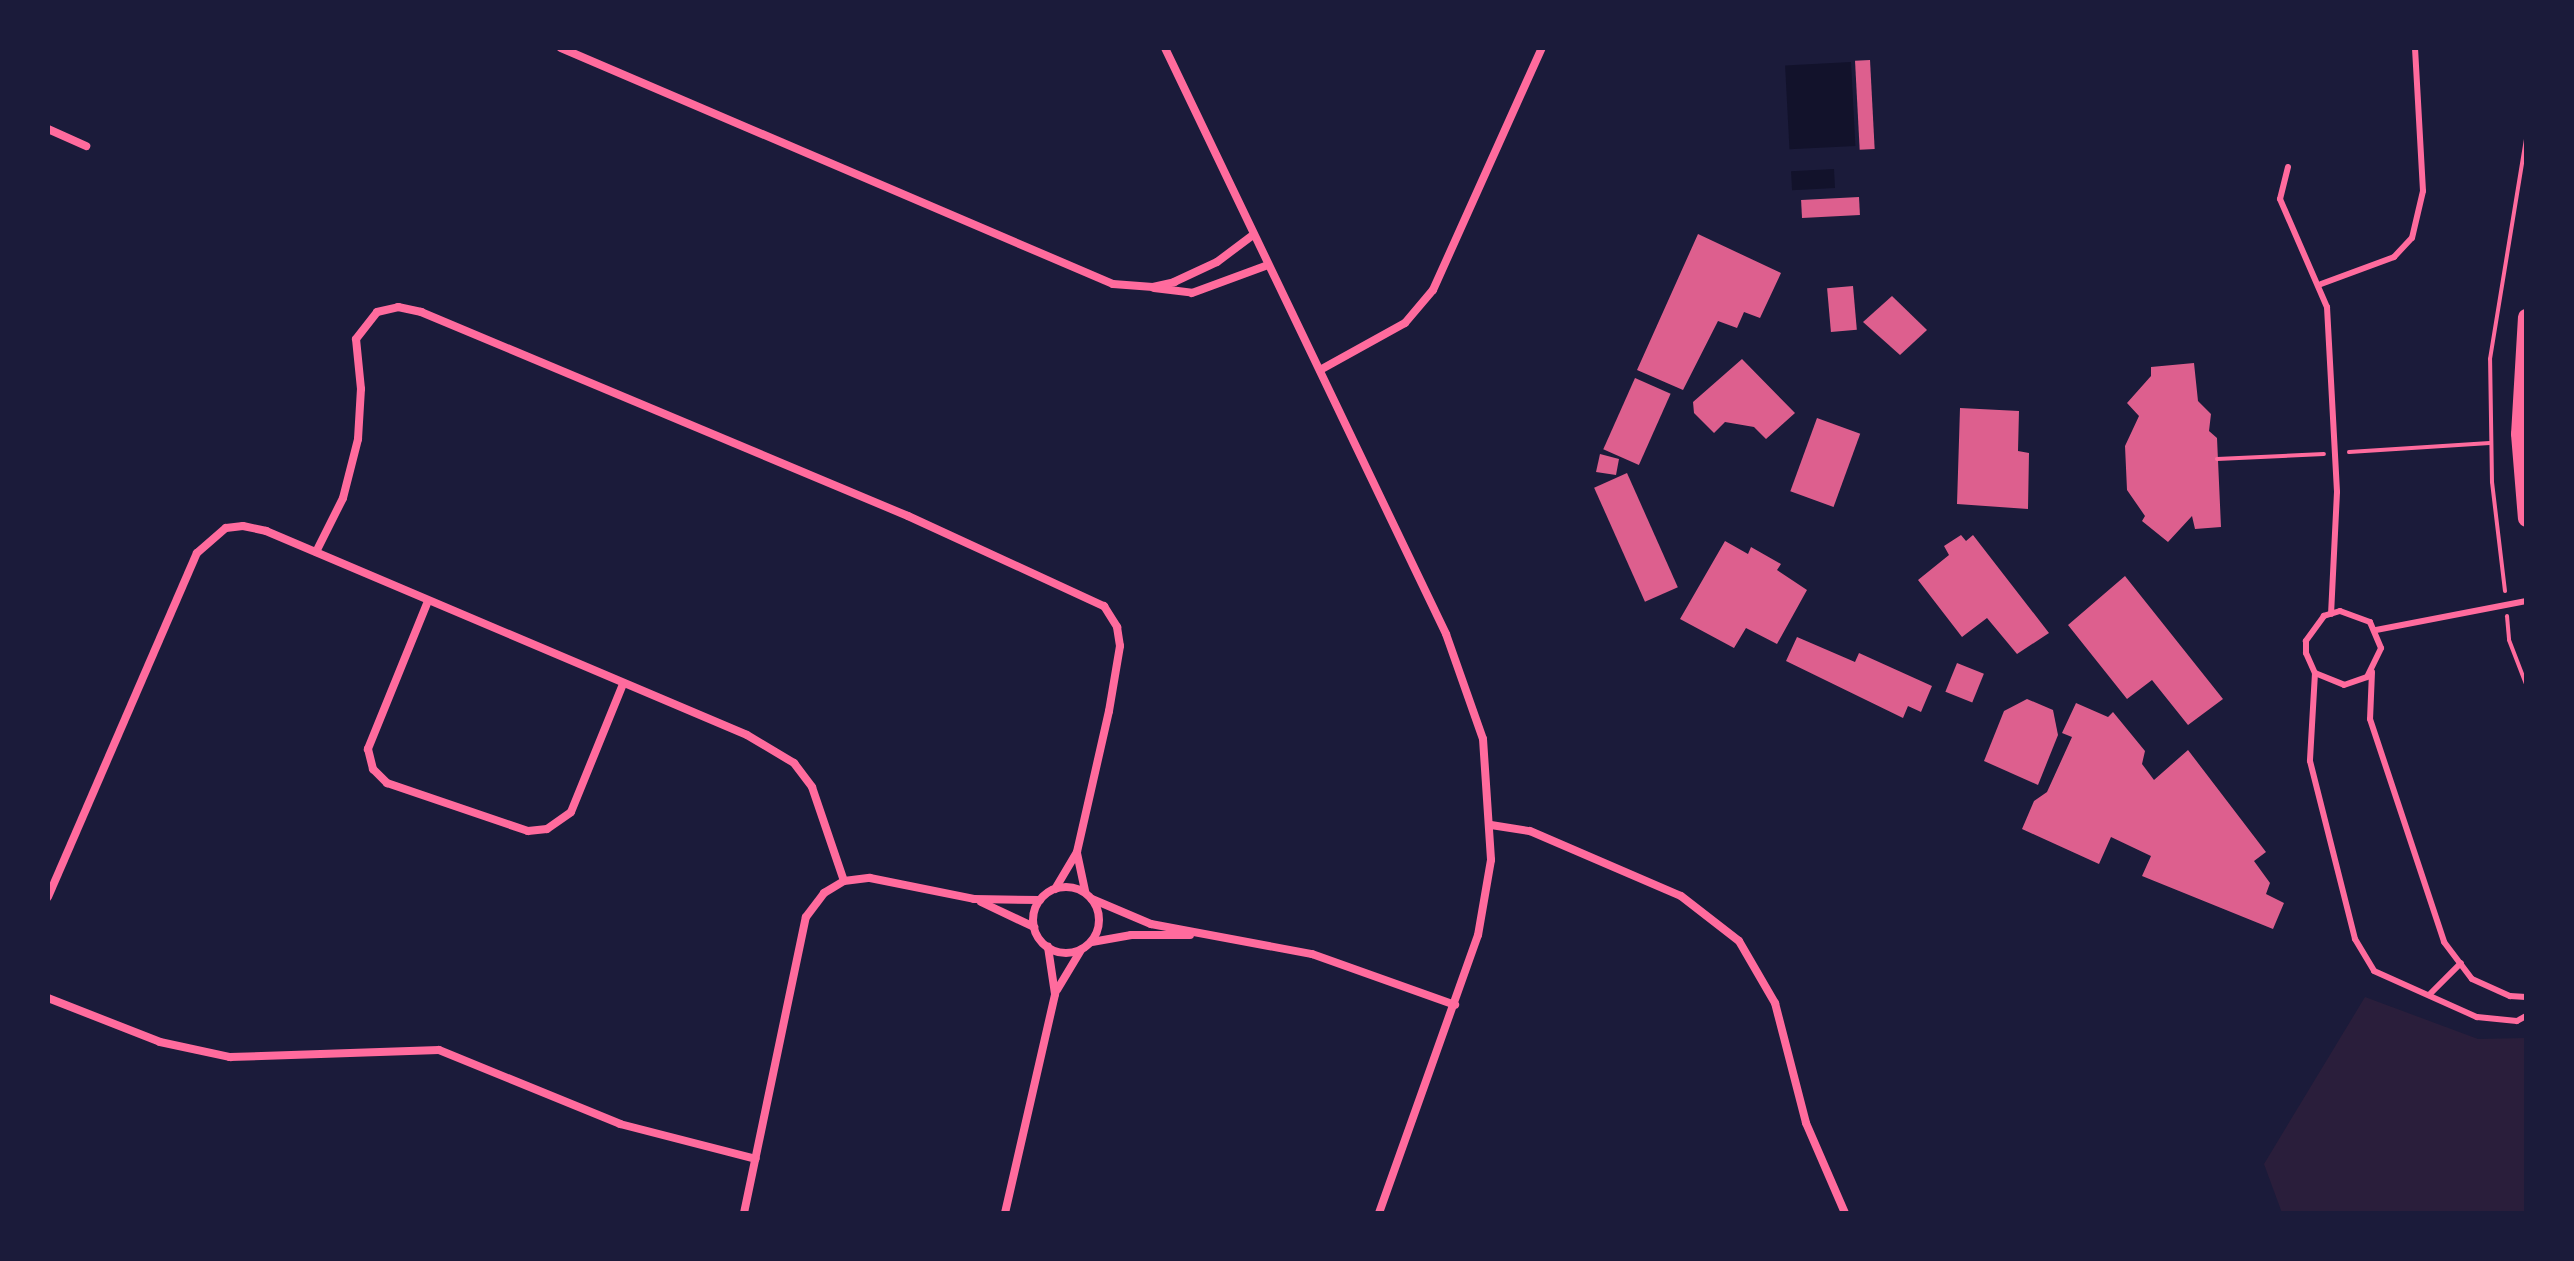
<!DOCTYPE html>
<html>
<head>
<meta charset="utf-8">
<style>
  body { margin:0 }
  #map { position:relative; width:2574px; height:1261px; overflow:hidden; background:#1b1b3a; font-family:Cabin,sans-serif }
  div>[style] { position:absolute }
  .green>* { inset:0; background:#2a1e3b }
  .water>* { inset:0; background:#12122b; transform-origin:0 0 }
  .building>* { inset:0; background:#dd5f8e; transform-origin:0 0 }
  .path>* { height:4px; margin:-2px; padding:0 2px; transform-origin:2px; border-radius:2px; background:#ff6b9d }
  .service>* { height:6px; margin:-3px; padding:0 3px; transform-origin:3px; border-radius:3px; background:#ff6b9d }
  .minor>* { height:8px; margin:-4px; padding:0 4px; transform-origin:4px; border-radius:4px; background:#ff6b9d }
  .minor>.ring { margin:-4px; padding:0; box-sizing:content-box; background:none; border:8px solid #ff6b9d; border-radius:50% }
  .secondary>* { height:16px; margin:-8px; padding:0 8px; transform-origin:8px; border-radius:8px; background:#ff6b9d }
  span { translate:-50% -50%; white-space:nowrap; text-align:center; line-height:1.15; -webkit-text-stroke:8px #1b1b3a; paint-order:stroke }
  .frame { position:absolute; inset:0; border:50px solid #1b1b3a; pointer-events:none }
</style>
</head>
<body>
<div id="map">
  <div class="green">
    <div style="clip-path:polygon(2365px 997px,2478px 1039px,2526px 1038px,2526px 1213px,2282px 1213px,2264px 1164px)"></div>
  </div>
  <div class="water">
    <div style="left:1851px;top:62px;width:84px;height:66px;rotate:87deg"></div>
    <div style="left:1834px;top:169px;width:19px;height:43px;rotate:87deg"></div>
  </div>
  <div class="building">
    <div style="left:1870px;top:60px;width:89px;height:15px;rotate:87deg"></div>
    <div style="left:1859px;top:197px;width:18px;height:58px;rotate:87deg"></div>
    <div style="clip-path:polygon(1698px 234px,1781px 273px,1760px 318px,1744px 312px,1737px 328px,1718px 321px,1683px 390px,1637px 370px)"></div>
    <div style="left:1853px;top:286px;width:44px;height:26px;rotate:85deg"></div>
    <div style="clip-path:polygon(1892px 296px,1927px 330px,1900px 355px,1863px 322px)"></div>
    <div style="clip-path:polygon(1742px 359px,1795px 413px,1766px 439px,1754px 427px,1725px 422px,1714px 433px,1694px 413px,1693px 402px)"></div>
    <div style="clip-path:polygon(2194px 363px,2198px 401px,2211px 414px,2209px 431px,2217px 438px,2221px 527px,2195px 529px,2192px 516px,2168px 542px,2142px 521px,2145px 516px,2127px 490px,2125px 446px,2139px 416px,2127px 403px,2151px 376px,2151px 367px)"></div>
    <div style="left:1635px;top:378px;width:39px;height:78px;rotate:24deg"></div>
    <div style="clip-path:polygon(1960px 408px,2019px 411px,2018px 451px,2029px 453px,2028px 509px,1957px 504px)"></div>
    <div style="left:1817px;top:418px;width:46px;height:78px;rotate:20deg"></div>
    <div style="clip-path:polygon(1600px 454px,1619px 459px,1616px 475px,1596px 472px)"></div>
    <div style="left:1627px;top:473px;width:125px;height:36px;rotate:66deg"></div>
    <div style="clip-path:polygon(1961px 535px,1966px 541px,1973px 535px,2049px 633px,2017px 654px,1987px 618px,1962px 637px,1918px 580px,1949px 555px,1944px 546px)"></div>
    <div style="clip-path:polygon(1725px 541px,1748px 554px,1751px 547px,1781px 564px,1777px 570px,1807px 590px,1777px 644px,1746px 628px,1734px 648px,1680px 619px)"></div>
    <div style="clip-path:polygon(2125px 576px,2223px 699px,2188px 725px,2152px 680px,2127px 699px,2068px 625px)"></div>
    <div style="clip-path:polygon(1797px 637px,1855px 662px,1859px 653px,1932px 686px,1921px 712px,1908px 706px,1903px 718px,1786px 661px)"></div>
    <div style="left:1957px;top:663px;width:29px;height:31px;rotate:22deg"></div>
    <div style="clip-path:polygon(2027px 699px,2053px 710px,2058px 735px,2038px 785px,1984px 761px,2004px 711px)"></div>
    <div style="clip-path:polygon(2076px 703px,2108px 717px,2113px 712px,2145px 751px,2142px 764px,2154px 780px,2188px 750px,2266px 852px,2254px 861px,2270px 883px,2266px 894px,2284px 903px,2273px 929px,2142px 876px,2151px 856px,2111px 837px,2099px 864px,2022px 829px,2034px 801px,2047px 792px,2072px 737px,2062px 733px)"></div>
  </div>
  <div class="path">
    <div style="left:2349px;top:452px;width:141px;rotate:-3.7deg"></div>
    <div style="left:2217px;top:459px;width:107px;rotate:-2.7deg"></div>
    <div style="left:2505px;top:591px;width:110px;rotate:-96.8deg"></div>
    <div style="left:2492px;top:482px;width:123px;rotate:-90.9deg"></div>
    <div style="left:2490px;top:359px;width:224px;rotate:-80.7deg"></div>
    <div style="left:2507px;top:616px;width:24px;rotate:85deg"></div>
    <div style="left:2509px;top:640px;width:47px;rotate:68.9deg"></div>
  </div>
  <div class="service">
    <div style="left:2288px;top:167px;width:33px;rotate:104deg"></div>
    <div style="left:2280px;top:199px;width:118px;rotate:66.5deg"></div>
    <div style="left:2327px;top:307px;width:185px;rotate:86.9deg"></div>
    <div style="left:2337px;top:492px;width:122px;rotate:92.8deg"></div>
    <div style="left:2321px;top:284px;width:78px;rotate:-20.3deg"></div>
    <div style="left:2394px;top:257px;width:26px;rotate:-47deg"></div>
    <div style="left:2412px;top:238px;width:48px;rotate:-76.8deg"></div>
    <div style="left:2423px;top:191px;width:143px;rotate:-93.2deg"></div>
    <div style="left:2376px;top:630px;width:153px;rotate:-10.9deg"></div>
    <div style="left:2372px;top:672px;width:47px;rotate:92.4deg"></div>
    <div style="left:2370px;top:719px;width:235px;rotate:71.6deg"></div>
    <div style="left:2444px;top:942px;width:46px;rotate:52.9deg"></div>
    <div style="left:2472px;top:979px;width:42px;rotate:24.1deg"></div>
    <div style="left:2510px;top:996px;width:16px;rotate:4deg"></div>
    <div style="left:2315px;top:673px;width:31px;rotate:22deg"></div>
    <div style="left:2344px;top:685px;width:24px;rotate:-19deg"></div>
    <div style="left:2367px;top:677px;width:32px;rotate:-64deg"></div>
    <div style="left:2381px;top:648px;width:28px;rotate:-113deg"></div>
    <div style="left:2370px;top:622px;width:32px;rotate:-160deg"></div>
    <div style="left:2340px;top:611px;width:17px;rotate:163deg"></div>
    <div style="left:2324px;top:616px;width:31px;rotate:126deg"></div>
    <div style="left:2306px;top:641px;width:12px;rotate:90deg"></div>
    <div style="left:2306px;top:653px;width:22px;rotate:66deg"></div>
    <div style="left:2315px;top:673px;width:88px;rotate:93.3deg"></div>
    <div style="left:2310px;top:761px;width:184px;rotate:75.8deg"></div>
    <div style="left:2355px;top:939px;width:37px;rotate:59deg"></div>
    <div style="left:2374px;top:971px;width:113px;rotate:24.1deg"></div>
    <div style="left:2477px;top:1017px;width:40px;rotate:5.7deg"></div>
    <div style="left:2517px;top:1021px;width:10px;rotate:-29deg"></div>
    <div style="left:2429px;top:995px;width:45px;rotate:-45deg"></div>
  </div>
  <div class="minor">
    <div style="left:561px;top:48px;width:600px;rotate:23.15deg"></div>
    <div style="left:1113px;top:284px;width:40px;rotate:4.3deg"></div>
    <div style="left:1153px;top:287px;width:22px;rotate:-13deg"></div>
    <div style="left:1174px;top:282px;width:47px;rotate:-24.9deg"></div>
    <div style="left:1217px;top:262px;width:45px;rotate:-36.9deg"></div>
    <div style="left:1165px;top:48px;width:650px;rotate:64.38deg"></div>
    <div style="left:1446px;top:634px;width:111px;rotate:70.6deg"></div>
    <div style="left:1483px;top:739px;width:121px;rotate:86.2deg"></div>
    <div style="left:1491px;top:860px;width:76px;rotate:99.8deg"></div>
    <div style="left:1478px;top:935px;width:295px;rotate:109.6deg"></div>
    <div style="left:48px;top:129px;width:42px;rotate:24.1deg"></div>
    <div style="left:1154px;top:288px;width:38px;rotate:7deg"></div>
    <div style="left:1192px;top:293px;width:81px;rotate:-20.2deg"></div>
    <div style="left:1320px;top:370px;width:97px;rotate:-28.9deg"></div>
    <div style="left:1405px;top:323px;width:43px;rotate:-49.7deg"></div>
    <div style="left:1433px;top:290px;width:265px;rotate:-65.8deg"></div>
    <div style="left:316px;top:552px;width:60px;rotate:-63.4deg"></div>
    <div style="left:343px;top:498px;width:61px;rotate:-75.7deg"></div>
    <div style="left:358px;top:439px;width:50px;rotate:-86.6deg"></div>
    <div style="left:361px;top:389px;width:50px;rotate:-95.7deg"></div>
    <div style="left:356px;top:339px;width:34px;rotate:-52deg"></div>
    <div style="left:377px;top:312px;width:22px;rotate:-13deg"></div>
    <div style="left:398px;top:307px;width:24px;rotate:12deg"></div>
    <div style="left:421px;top:312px;width:528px;rotate:22.73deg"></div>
    <div style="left:908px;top:516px;width:216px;rotate:24.7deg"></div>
    <div style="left:1104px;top:606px;width:25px;rotate:58deg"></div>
    <div style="left:1117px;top:627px;width:19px;rotate:81deg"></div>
    <div style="left:1120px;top:646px;width:66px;rotate:99.6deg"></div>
    <div style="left:1109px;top:711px;width:145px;rotate:102.8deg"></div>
    <div style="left:1077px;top:852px;width:43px;rotate:120.7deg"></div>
    <div style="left:428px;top:601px;width:160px;rotate:112.1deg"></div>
    <div style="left:368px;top:749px;width:21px;rotate:76deg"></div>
    <div style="left:373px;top:769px;width:20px;rotate:45deg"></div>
    <div style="left:387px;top:783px;width:149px;rotate:18.8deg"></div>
    <div style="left:528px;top:831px;width:19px;rotate:-6deg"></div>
    <div style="left:547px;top:829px;width:29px;rotate:-35deg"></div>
    <div style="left:571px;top:812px;width:138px;rotate:-67.9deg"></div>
    <div style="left:1491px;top:825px;width:39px;rotate:9deg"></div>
    <div style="left:1530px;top:831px;width:164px;rotate:23.3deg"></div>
    <div style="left:1681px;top:896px;width:73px;rotate:37.8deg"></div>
    <div style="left:1739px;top:941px;width:72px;rotate:59.9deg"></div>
    <div style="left:1775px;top:1003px;width:124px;rotate:75.5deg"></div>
    <div style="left:1806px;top:1123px;width:98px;rotate:66.6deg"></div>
    <div style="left:1077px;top:853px;width:40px;rotate:78deg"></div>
    <div class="ring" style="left:1033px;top:887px;width:58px;height:58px"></div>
    <div style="left:48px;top:897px;width:375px;rotate:-66.6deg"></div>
    <div style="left:197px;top:553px;width:38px;rotate:-41deg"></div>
    <div style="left:226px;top:528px;width:17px;rotate:-7deg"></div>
    <div style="left:243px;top:526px;width:24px;rotate:12deg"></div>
    <div style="left:266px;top:531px;width:522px;rotate:22.98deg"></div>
    <div style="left:747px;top:735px;width:55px;rotate:30.8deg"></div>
    <div style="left:794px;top:763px;width:30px;rotate:53deg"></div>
    <div style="left:812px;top:787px;width:99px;rotate:71.2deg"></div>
    <div style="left:1092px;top:899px;width:64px;rotate:23deg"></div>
    <div style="left:1151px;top:924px;width:164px;rotate:10.6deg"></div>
    <div style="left:1312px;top:954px;width:152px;rotate:19.6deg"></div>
    <div style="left:981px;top:902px;width:59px;rotate:25.3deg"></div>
    <div style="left:1092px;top:942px;width:40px;rotate:-10deg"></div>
    <div style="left:1131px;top:935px;width:59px"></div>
    <div style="left:1057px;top:990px;width:47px;rotate:-59deg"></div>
    <div style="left:48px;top:998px;width:120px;rotate:21.4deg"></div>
    <div style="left:160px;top:1042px;width:72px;rotate:12.1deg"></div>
    <div style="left:230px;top:1057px;width:209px;rotate:-1.9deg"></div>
    <div style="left:439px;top:1050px;width:196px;rotate:22.2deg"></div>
    <div style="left:620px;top:1124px;width:140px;rotate:14.4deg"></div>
    <div style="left:744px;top:1213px;width:302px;rotate:-78.2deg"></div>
    <div style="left:806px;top:917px;width:30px;rotate:-53deg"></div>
    <div style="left:824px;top:893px;width:23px;rotate:-31deg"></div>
    <div style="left:844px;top:881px;width:26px;rotate:-7deg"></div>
    <div style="left:870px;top:878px;width:106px;rotate:11.4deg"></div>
    <div style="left:974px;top:899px;width:66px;rotate:0.9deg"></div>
    <div style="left:1005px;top:1213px;width:225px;rotate:-77.1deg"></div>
    <div style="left:1055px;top:994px;width:48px;rotate:-98.5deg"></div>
  </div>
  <div class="secondary">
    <div style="left:2526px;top:317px;width:117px;rotate:93.4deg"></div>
    <div style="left:2519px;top:434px;width:85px;rotate:85.3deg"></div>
  </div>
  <div class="frame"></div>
</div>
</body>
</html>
